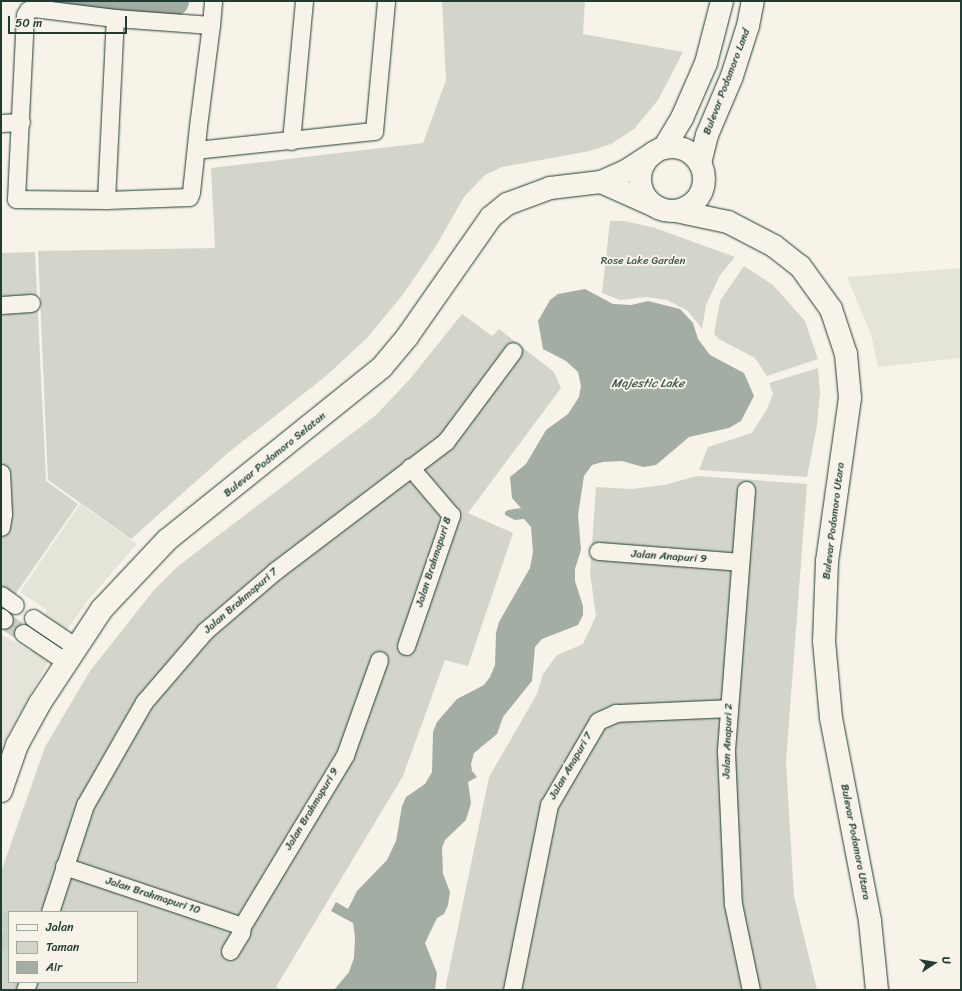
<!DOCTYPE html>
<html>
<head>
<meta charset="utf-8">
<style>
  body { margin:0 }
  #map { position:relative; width:962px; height:991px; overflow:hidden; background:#f7f3e8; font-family:Sriracha,sans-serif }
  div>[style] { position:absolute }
  .built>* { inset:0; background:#e5e4d9 }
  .green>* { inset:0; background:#d3d5ca }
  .water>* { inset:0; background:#a4ada3 }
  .river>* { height:29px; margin:-14.5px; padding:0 14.5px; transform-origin:14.5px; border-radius:14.5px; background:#a4ada3 }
  .street-tunnel>* { height:17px; margin-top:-8.5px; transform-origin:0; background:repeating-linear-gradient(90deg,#cccfc4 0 17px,transparent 0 25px) }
  .roads { filter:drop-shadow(0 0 1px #1f3d34) drop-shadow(0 0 1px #1f3d34) }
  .street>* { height:17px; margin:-8.5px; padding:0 8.5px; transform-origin:8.5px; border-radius:8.5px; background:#f7f3e8 }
  .secondary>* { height:22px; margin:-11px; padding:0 11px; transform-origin:11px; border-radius:11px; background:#f7f3e8 }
  .secondary>.ring { margin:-11px; padding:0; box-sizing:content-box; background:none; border:22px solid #f7f3e8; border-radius:50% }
  span { translate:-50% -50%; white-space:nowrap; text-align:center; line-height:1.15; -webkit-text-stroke:4px #f7f3e8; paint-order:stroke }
  .street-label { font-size:11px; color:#1f3d34 }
  .park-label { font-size:11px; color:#435b52 }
  .water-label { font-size:12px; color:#405950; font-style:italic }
  .frame { position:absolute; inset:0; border:2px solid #1f3d34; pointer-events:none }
  .legend { position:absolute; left:8px; top:911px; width:130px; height:72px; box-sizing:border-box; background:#f7f3e8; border:1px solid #a1aaa0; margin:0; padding:5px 7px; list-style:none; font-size:12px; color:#1f3d34 }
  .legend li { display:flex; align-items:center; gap:8px; height:20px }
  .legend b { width:20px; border:1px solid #a1aaa0 }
  .north { position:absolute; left:914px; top:943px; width:40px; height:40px; -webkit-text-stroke:3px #f7f3e8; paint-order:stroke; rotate:78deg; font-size:11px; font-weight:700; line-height:16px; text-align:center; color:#1f3d34 }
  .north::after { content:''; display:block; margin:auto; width:14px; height:18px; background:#1f3d34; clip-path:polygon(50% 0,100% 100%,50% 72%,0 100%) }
  .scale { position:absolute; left:8px; top:16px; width:119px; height:18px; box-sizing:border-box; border:2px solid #1f3d34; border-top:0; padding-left:5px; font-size:12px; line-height:14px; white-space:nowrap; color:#1f3d34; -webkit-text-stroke:3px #f7f3e8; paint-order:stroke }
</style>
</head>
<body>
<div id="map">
  <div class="built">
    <div style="clip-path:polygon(961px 268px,961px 358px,878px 367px,871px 334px,847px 277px)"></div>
    <div style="clip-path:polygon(80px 504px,137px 544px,89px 599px,64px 634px,42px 619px,47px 610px,20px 592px)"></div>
    <div style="clip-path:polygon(1px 634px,30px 651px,33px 645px,51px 657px,1px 747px)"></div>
  </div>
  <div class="green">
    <div style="clip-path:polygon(442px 1px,585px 1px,583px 34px,683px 52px,658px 100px,634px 129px,611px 144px,590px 151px,502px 167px,485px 175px,464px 197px,436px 246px,404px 293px,368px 337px,326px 376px,229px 452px,131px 539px,48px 480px,38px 251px,215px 248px,211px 168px,423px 143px,446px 80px)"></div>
    <div style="clip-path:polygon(610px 221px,625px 221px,655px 228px,735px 257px,720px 275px,706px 305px,702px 329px,688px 311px,667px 300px,646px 297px,620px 300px,602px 293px)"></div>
    <div style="clip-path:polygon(35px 252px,46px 481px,78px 504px,1px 615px,1px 253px)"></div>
    <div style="clip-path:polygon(744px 266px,773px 285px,805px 321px,818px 359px,767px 376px,755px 358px,719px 339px,714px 334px,720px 301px)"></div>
    <div style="clip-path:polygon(evenodd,462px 314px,492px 336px,499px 329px,554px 372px,561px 388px,468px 513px,513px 533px,468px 666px,445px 660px,403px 776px,276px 987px,281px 990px,1px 990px,1px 872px,45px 747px,90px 671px,154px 590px,177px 567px,376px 415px,410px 379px,462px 314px,9px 912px,137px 912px,137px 982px,9px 982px,9px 912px)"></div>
    <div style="clip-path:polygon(818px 368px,820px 393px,817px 426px,807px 477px,699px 470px,708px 447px,752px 433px,767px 409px,773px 394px,769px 383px)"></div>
    <div style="clip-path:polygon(697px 476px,807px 484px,786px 762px,794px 896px,817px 990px,445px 990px,489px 777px,537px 694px,543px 674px,557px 655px,583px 644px,596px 616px,590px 573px,596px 487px,631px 489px,664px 485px)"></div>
  </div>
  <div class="water">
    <div style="clip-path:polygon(585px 289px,613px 304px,631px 305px,648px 301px,680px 309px,693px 323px,698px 339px,710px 355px,744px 373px,754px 396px,741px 421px,729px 428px,689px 437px,656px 465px,643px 467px,622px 461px,603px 462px,592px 465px,584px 476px,578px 515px,581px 550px,575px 569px,575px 581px,583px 606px,583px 615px,578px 625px,542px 639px,535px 647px,532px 681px,503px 717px,497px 734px,474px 753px,471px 764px,472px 771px,477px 777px,468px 782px,471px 803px,466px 820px,445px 840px,442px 848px,443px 874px,450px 892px,448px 905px,444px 914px,437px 918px,425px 943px,437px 973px,435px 990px,334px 990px,349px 972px,354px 958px,355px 937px,353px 923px,331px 911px,336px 902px,348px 909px,357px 891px,387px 860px,396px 841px,402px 806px,406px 797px,425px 784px,432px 772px,433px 732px,437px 722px,457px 699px,484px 685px,490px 677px,495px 665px,496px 633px,499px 622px,530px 568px,533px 552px,531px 527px,524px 519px,515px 520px,505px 515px,505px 512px,508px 510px,521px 508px,512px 498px,510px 477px,526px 464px,546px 430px,568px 414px,579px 397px,581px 386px,578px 372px,566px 361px,543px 349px,538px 321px,550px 300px,558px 294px)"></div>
  </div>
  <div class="river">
    <div style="left:52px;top:1px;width:86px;rotate:8deg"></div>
    <div style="left:137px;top:13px;width:22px;rotate:-5deg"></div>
    <div style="left:159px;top:11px;width:18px;rotate:-34deg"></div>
  </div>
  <div class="street-tunnel">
    <div style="left:4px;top:620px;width:23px;rotate:34deg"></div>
    <div style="left:1px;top:918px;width:9px;rotate:21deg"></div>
    <div style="left:1px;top:939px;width:9px;rotate:21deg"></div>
  </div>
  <div class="roads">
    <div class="street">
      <div style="left:211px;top:25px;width:96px;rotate:-175.8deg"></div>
      <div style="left:115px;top:18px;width:82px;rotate:-173deg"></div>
      <div style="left:34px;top:8px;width:6px;rotate:162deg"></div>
      <div style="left:28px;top:10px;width:6px;rotate:121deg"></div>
      <div style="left:25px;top:15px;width:184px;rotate:92.8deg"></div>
      <div style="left:16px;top:199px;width:90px;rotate:0.6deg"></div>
      <div style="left:106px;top:200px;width:83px;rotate:-2.1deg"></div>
      <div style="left:189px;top:197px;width:5px;rotate:-68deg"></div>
      <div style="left:191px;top:192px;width:66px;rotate:-83.9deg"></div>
      <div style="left:198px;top:126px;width:102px;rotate:-82.7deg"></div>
      <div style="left:211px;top:25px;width:24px;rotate:-85deg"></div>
      <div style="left:1px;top:123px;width:20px;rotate:-3deg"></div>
      <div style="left:291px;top:141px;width:141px;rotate:-84.7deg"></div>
      <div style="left:196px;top:150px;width:179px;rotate:-6.1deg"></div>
      <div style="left:374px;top:131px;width:131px;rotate:-84.7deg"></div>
      <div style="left:106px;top:200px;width:182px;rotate:-87.2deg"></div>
      <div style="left:1px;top:305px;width:30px;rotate:-4deg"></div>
      <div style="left:1px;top:473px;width:41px;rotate:87.2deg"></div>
      <div style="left:3px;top:514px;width:13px;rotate:99deg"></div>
      <div style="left:746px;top:490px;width:263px;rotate:94.4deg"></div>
      <div style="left:726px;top:752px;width:152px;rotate:87.4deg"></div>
      <div style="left:733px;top:904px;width:88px;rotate:78.2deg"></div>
      <div style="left:598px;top:551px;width:142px;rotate:4.4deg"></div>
      <div style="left:1px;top:595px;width:17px;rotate:36deg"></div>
      <div style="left:1px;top:617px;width:4px;rotate:45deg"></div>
      <div style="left:33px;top:618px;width:52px;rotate:34deg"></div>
      <div style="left:23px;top:633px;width:52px;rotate:34deg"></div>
      <div style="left:406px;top:646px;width:139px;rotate:-71deg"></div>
      <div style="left:451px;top:515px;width:63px;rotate:-130.5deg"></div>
      <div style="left:64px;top:866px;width:188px;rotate:18.6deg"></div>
      <div style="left:50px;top:912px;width:113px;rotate:-71.9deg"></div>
      <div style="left:85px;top:805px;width:119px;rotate:-60.2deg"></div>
      <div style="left:144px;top:702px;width:94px;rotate:-49.3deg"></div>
      <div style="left:205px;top:631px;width:92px;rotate:-40.6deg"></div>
      <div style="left:275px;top:571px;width:215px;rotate:-37.2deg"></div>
      <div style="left:446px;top:441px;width:112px;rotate:-53.3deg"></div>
      <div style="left:230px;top:951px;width:21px;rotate:-59deg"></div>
      <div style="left:241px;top:933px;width:7px;rotate:-82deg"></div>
      <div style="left:242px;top:926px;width:200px;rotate:-58.9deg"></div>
      <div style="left:345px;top:755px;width:101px;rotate:-70.3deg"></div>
      <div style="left:25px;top:990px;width:9px;rotate:-69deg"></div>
      <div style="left:512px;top:990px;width:189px;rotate:-78.7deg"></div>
      <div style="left:549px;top:805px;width:97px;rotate:-59.7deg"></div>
      <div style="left:598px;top:721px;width:20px;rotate:-24deg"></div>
      <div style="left:616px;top:713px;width:113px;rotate:-2.5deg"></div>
    </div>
    <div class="secondary">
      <div class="ring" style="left:640px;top:147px;width:42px;height:42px"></div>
      <div style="left:664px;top:148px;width:35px;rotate:-59deg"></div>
      <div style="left:682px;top:118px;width:60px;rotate:-66.4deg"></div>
      <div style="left:706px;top:63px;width:64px;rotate:-75.5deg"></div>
      <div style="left:700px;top:163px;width:29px;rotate:-76deg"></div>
      <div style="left:707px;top:135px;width:64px;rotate:-67deg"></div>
      <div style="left:732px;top:76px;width:52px;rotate:-72.3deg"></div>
      <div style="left:748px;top:26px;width:25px;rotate:-79deg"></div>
      <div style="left:601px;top:182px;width:57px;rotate:23.9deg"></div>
      <div style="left:676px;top:211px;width:53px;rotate:11.9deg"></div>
      <div style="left:728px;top:222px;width:52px;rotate:27.6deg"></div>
      <div style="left:774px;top:246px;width:33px;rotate:38deg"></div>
      <div style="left:800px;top:266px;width:53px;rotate:54.2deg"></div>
      <div style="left:831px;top:309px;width:47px;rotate:71.6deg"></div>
      <div style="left:846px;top:354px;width:44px;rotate:84.8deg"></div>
      <div style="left:850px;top:398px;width:165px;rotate:98deg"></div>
      <div style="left:827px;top:561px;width:80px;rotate:92.1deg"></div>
      <div style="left:824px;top:641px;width:77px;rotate:84.8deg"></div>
      <div style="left:831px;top:718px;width:207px;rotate:79.1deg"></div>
      <div style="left:870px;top:921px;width:69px;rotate:84.2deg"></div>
      <div style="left:1px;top:791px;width:49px;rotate:-70.8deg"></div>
      <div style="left:17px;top:745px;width:48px;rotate:-61.3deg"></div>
      <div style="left:40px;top:703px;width:113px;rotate:-56.6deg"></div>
      <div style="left:102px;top:609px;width:95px;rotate:-46.7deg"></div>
      <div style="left:167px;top:540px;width:276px;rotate:-38.8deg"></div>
      <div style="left:382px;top:367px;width:39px;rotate:-50deg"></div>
      <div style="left:407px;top:337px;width:146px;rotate:-55deg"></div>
      <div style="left:491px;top:217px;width:21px;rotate:-39deg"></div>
      <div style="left:507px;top:204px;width:46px;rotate:-20.4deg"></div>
      <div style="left:550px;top:188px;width:51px;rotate:-6.7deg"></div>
      <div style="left:601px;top:182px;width:27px;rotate:-24deg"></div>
      <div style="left:626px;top:171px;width:33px;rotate:-33deg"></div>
    </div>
  </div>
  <div class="street-label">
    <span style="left:727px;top:82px;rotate:-69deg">Bulevar Podomoro Land</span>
    <span style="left:275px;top:455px;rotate:-39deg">Bulevar Podomoro Selatan</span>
    <span style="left:834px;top:521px;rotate:-83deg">Bulevar Podomoro Utara</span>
    <span style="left:669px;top:557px;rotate:4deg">Jalan Anapuri 9</span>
    <span style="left:434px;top:562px;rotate:-72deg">Jalan Brahmapuri 8</span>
    <span style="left:241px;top:601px;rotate:-41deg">Jalan Brahmapuri 7</span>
    <span style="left:728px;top:741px;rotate:-88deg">Jalan Anapuri 2</span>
    <span style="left:571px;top:766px;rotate:-60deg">Jalan Anapuri 7</span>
    <span style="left:312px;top:809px;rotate:-59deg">Jalan Brahmapuri 9</span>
    <span style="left:855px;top:842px;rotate:79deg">Bulevar Podomoro Utara</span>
    <span style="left:153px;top:896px;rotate:18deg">Jalan Brahmapuri 10</span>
  </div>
  <div class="park-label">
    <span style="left:643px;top:261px">Rose Lake Garden</span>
  </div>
  <div class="water-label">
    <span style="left:648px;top:384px">Majestic Lake</span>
  </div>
  <div class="frame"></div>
  <ul class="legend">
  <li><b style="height:5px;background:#f7f3e8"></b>Jalan</li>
  <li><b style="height:11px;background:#d3d5ca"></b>Taman</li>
  <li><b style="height:11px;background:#a4ada3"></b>Air</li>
  </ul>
  <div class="north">U</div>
  <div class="scale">50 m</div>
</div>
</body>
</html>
